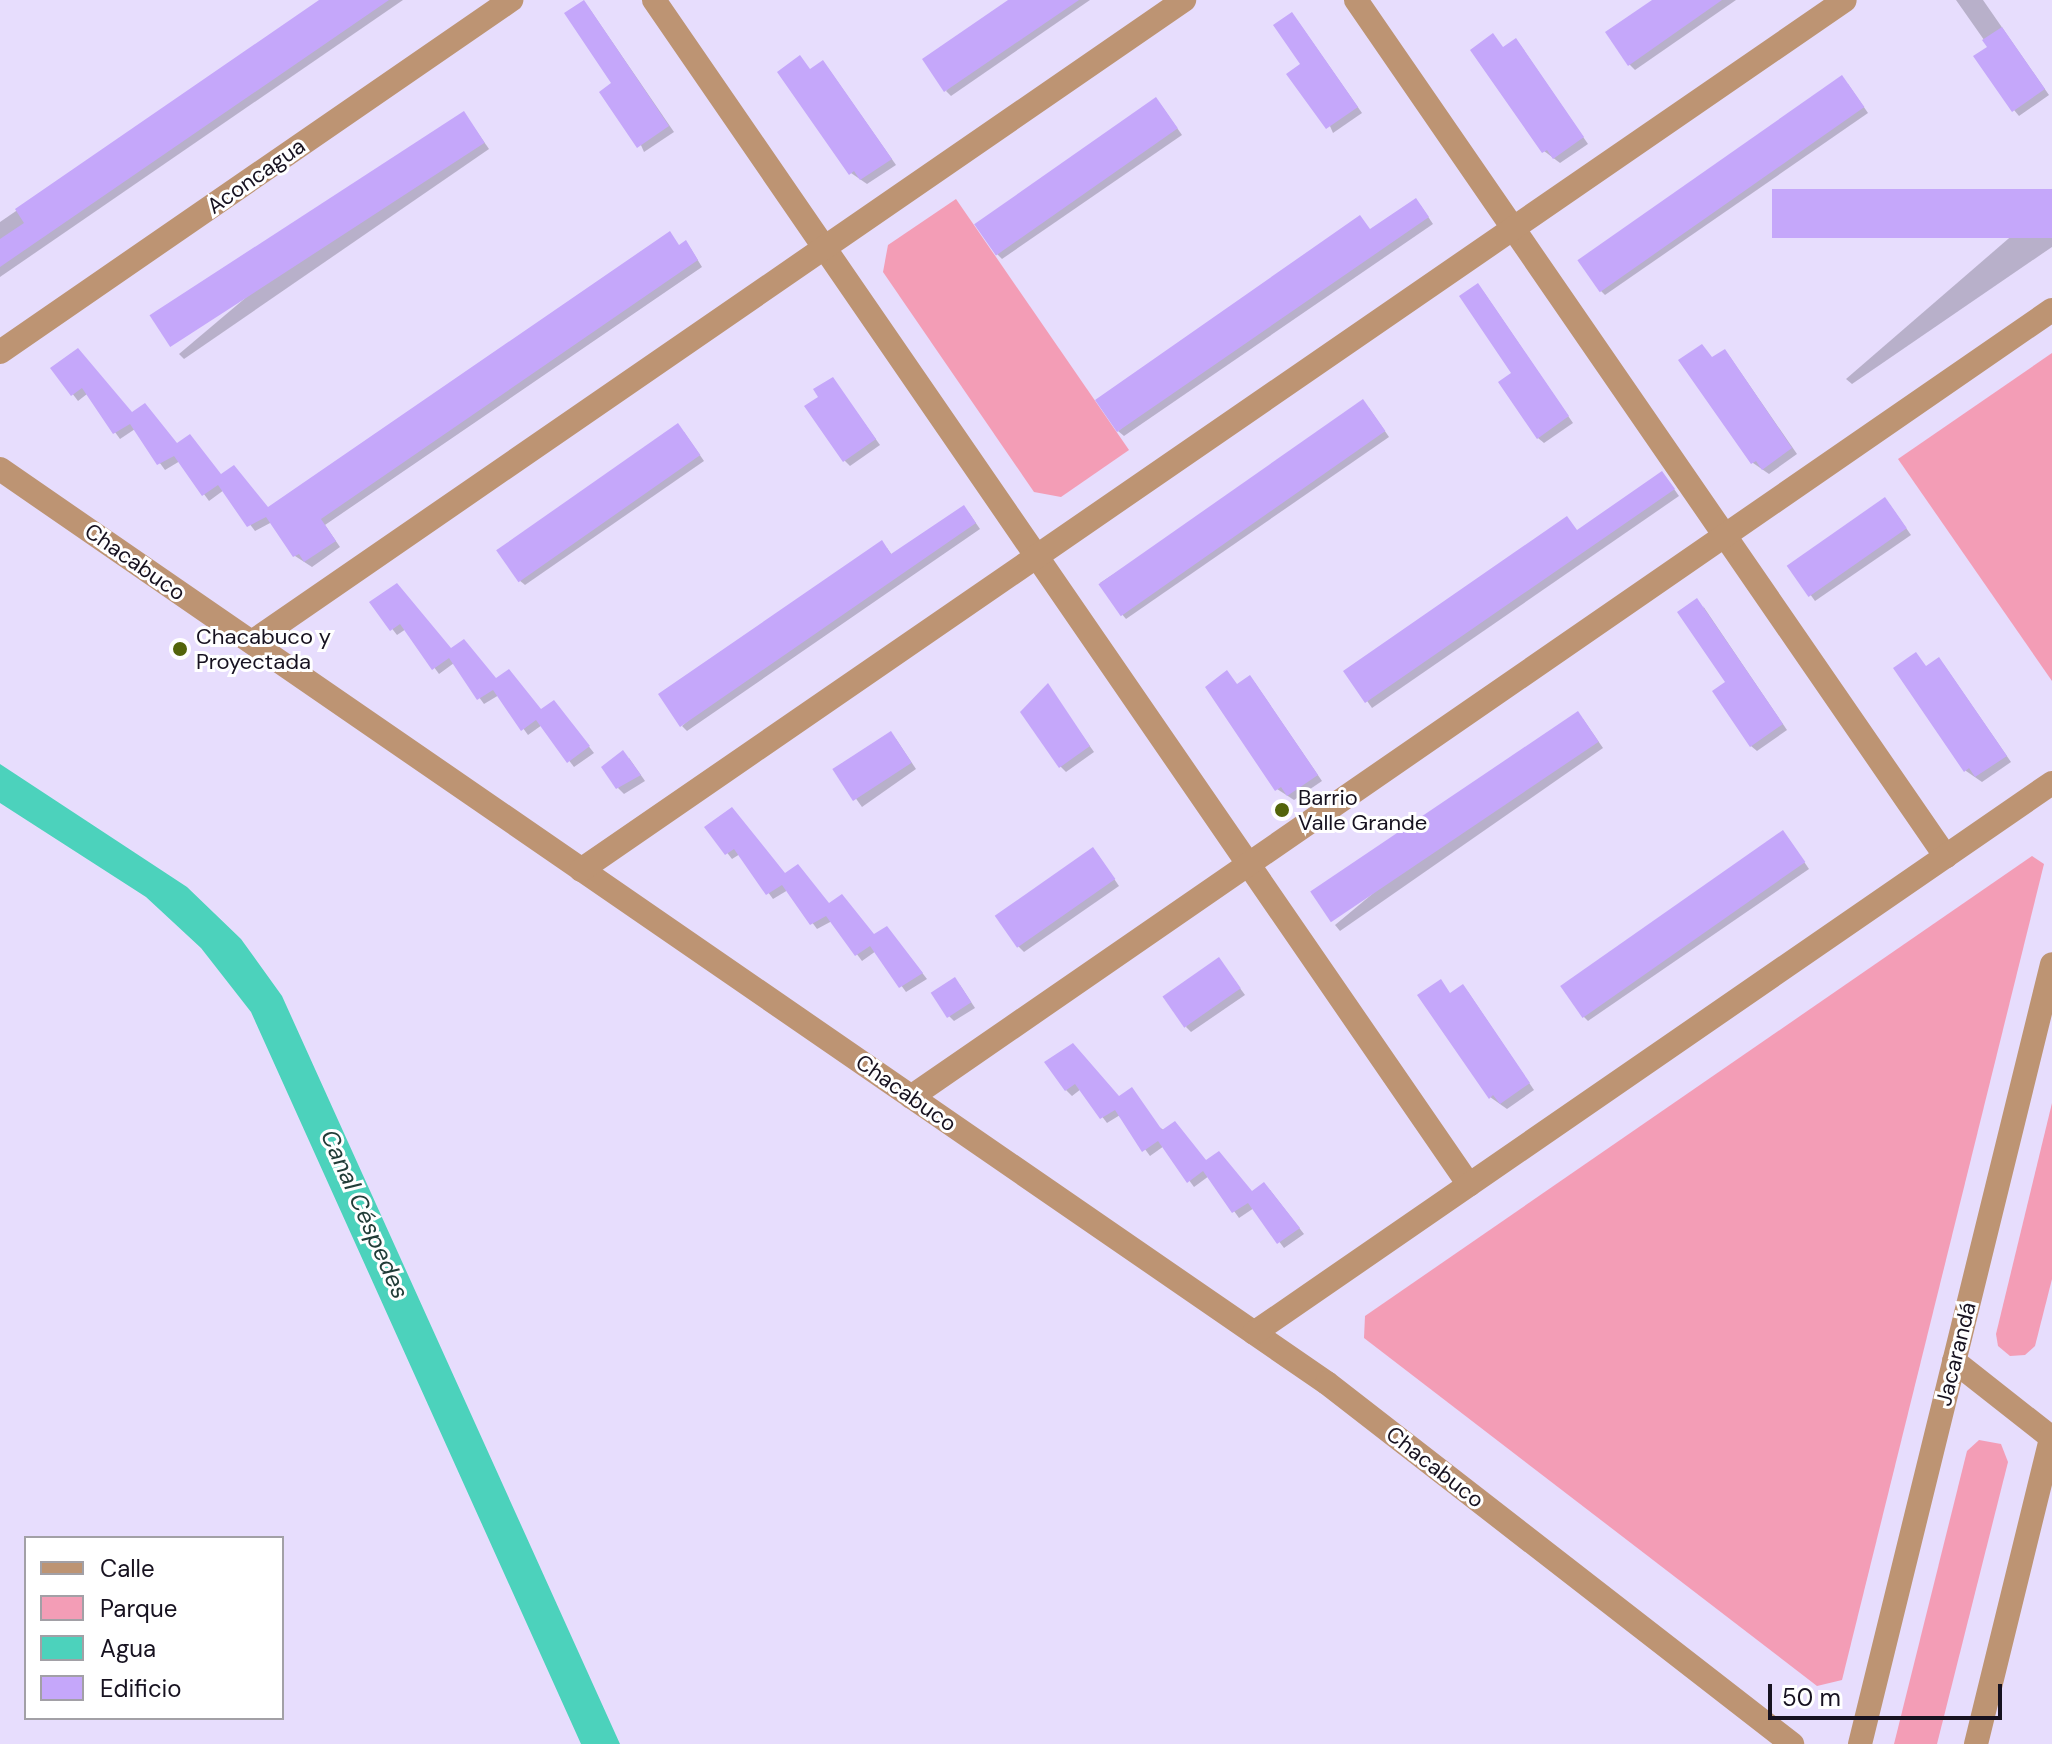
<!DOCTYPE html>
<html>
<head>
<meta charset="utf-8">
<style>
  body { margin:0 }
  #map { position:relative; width:2052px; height:1744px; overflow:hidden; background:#e7ddfd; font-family:"DM Sans",sans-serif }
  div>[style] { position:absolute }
  .green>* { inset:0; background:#f39db6 }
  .water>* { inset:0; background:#4cd2bc }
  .shadow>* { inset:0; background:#0003 }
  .building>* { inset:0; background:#c5a7fa; transform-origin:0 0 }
  .minor>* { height:24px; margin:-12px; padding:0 12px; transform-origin:12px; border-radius:12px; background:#bd9473 }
  .dots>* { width:22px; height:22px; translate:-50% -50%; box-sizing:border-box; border:4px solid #fff; border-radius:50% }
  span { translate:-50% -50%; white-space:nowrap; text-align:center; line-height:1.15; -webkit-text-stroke:6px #fff; paint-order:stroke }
  .street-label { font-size:22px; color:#171220 }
  .poi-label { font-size:22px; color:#171220 }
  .left { translate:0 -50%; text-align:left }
  .water-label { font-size:24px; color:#213d38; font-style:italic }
  .legend { position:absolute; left:24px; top:1536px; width:260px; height:184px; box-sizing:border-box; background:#fff; border:2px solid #a2a0a6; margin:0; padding:10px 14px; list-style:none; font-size:24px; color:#171220 }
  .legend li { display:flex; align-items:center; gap:16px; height:40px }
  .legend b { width:40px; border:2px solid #a2a0a6 }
  .scale { position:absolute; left:1768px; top:1684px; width:234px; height:36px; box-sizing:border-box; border:4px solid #171220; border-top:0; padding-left:10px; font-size:24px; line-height:28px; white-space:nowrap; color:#171220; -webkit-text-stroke:6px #fff; paint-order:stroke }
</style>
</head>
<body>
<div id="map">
  <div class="green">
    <div style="clip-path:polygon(956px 199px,1129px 450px,1061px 497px,1034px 492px,883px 272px,888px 245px)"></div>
    <div style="clip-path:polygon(2052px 353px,2052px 681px,1898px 459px)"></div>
    <div style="clip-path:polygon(2032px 856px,2044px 864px,1842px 1680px,1817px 1686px,1364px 1338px,1365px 1316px)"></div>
    <div style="clip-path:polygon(2052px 1103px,2052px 1279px,2035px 1346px,2025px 1355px,2010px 1356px,1998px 1346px,1996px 1334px)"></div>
    <div style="clip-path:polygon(1979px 1440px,2001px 1444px,2008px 1462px,1937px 1744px,1894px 1744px,1967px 1451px)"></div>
  </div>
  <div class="water">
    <div style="clip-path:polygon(0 764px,187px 887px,241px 939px,282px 996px,620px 1744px,581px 1744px,251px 1012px,201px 948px,146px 897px,0 803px)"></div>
  </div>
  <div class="shadow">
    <div style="clip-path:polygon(324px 0,403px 0,0 277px,0 222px)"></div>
    <div style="clip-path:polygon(1011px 0,1090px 0,951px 96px,946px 91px)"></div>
    <div style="clip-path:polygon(1655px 0,1736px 0,1635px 70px,1629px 64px)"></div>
    <div style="clip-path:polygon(1956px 0,1983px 0,2049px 95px,2019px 116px,2014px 110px,1989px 47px)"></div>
    <div style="clip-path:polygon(589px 8px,674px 132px,644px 152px,614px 84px)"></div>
    <div style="clip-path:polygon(1297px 20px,1362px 113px,1333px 133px,1303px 65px)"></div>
    <div style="clip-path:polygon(1521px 46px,1588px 144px,1560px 163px,1544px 151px,1504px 49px)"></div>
    <div style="clip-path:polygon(828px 68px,896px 165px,867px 184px,851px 173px,810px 71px)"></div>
    <div style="clip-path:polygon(1848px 84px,1868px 113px,1605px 295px,1599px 289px)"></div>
    <div style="clip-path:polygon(1161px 105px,1182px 135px,1002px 259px,996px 253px)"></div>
    <div style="clip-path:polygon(464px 113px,489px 149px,184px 359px,179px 354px)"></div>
    <div style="clip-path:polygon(2052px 201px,2052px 247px,1852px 384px,1846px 379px)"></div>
    <div style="clip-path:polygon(1421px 206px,1433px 224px,1124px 436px,1118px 431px,1371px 231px)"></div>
    <div style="clip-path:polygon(680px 247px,691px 249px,702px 267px,325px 525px,340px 547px,312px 567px,295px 556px,272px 522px,255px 531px,224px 490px,209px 501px,180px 461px,165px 470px,135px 429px,120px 439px,87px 394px,78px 401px,53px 368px,132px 414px,268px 509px)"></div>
    <div style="clip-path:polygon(1483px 291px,1573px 423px,1544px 443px,1538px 438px)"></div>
    <div style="clip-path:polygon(1730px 357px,1797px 454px,1769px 474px,1753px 463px,1712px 359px)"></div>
    <div style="clip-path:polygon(833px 379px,880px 445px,850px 466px,844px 460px)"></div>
    <div style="clip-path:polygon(1369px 408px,1389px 437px,1126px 619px,1121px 613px,1100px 583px)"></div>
    <div style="clip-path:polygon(684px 432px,704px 461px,525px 585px,519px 580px)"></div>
    <div style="clip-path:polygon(1667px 479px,1679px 496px,1372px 708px,1346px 671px)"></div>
    <div style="clip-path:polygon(1890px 505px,1911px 535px,1815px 601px,1789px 565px)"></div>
    <div style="clip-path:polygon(969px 513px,980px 529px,687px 731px,682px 726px,887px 548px,892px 555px)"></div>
    <div style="clip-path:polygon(372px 603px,541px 711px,559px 708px,594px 753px,574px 767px,542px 725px,528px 735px,499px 695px,484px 704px,454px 663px,439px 674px,406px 629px,397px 635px)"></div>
    <div style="clip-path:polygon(1703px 606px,1787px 730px,1757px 751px,1751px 746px)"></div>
    <div style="clip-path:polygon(1944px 665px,2011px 762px,1982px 782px,1966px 771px,1895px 669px)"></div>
    <div style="clip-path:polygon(1255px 683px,1322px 781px,1294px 800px,1277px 789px,1238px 686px)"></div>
    <div style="clip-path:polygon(1048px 686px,1094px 752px,1066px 772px,1060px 766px)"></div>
    <div style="clip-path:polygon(1583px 719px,1603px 748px,1340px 931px,1335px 925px)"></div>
    <div style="clip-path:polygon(896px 739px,916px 769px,862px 807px,836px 771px)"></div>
    <div style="clip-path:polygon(629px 758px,645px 781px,624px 794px,618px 788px)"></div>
    <div style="clip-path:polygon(707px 827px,875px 936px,892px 934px,927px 979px,906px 992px,876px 951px,862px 961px,832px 921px,817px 929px,788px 890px,773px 899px,740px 854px,732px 859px)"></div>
    <div style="clip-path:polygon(1788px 838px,1809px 869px,1588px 1021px,1583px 1016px)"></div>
    <div style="clip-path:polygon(1098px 855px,1119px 886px,1024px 952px,1018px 946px)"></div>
    <div style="clip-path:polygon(1219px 959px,1245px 995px,1191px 1032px,1186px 1027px)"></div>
    <div style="clip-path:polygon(960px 985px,975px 1008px,954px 1021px,948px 1015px)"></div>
    <div style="clip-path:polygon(1468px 992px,1534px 1090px,1507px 1109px,1490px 1097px,1451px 995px)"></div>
    <div style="clip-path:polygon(1047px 1063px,1120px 1099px,1252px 1193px,1270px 1190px,1304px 1234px,1284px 1248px,1254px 1208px,1239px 1218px,1209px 1176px,1194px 1187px,1164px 1146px,1150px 1156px,1120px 1115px,1107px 1123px,1081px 1089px,1072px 1096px,1066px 1090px)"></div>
  </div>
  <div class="building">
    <div style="clip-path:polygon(319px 0,389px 0,0 267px,0 239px,24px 223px,15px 209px)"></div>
    <div style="clip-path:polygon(584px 0,669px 126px,637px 148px,599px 92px,611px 83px,564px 13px)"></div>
    <div style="clip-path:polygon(1008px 0,1079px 0,944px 92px,922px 59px)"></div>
    <div style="clip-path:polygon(1652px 0,1722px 0,1628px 66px,1605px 32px)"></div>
    <div style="clip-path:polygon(1292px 12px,1358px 107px,1326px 129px,1286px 74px,1300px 64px,1273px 25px)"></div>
    <div style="clip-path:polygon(2002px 27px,2045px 89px,2012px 112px,1973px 56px,1987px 47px,1982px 40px)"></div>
    <div style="clip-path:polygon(1493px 33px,1503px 47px,1516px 38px,1584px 137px,1553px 159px,1547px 150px,1542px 153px,1470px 50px)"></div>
    <div style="clip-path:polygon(800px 55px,810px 69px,823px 60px,892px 159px,860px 180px,854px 171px,849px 175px,777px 72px)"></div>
    <div style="left:1842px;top:75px;width:39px;height:323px;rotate:55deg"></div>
    <div style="left:1156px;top:97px;width:38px;height:222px;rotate:55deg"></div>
    <div style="left:464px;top:111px;width:38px;height:375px;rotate:57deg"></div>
    <div style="left:2052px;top:189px;width:49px;height:280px;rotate:90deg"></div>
    <div style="clip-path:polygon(1416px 198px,1429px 217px,1117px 432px,1095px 400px,1360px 215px,1370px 229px)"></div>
    <div style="clip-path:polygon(670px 231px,679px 245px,686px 240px,698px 260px,321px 519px,336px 541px,304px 562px,299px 554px,293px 557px,266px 517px,247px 527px,218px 485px,202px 496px,174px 456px,157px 465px,130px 424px,113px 434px,82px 388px,71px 396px,50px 368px,78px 348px,132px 412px,145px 403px,177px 443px,190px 434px,221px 474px,234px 465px,268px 507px)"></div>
    <div style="clip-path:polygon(1478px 283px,1569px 416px,1537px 439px,1498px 382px,1511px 373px,1459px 296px)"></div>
    <div style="clip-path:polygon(1702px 344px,1712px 357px,1725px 349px,1792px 448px,1762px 470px,1756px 461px,1751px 464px,1678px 360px)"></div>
    <div style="clip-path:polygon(833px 377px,876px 439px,843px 462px,804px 406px,818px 397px,813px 389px)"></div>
    <div style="left:1363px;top:399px;width:39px;height:323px;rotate:55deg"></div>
    <div style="left:678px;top:423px;width:39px;height:222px;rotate:55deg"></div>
    <div style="clip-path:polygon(1662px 471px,1675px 489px,1365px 703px,1343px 671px,1567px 516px,1577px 530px)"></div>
    <div style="left:1885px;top:497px;width:38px;height:120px;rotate:55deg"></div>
    <div style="clip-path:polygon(964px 505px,976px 523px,680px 727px,658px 694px,882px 540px,891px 554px)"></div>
    <div style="clip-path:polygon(397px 583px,451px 648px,464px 639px,496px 678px,509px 669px,541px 709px,554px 700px,590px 746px,567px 763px,536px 720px,521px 731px,493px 690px,477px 700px,449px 658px,432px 670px,400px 624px,390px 631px,369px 602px)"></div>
    <div style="clip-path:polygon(1697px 598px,1783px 724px,1750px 747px,1712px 691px,1725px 682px,1677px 612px)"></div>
    <div style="clip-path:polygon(1916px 652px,1926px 666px,1939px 657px,2007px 756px,1975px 777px,1969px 768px,1964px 772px,1893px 668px)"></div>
    <div style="clip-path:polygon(1227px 670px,1237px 684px,1250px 675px,1318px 775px,1287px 796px,1281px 787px,1275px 791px,1205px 687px)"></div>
    <div style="clip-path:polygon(1048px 683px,1090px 746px,1059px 768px,1020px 712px)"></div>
    <div style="left:1578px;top:711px;width:37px;height:323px;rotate:56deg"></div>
    <div style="left:891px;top:731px;width:38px;height:70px;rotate:57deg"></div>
    <div style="clip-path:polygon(623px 750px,641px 775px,616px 789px,601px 767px)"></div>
    <div style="clip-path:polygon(732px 807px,785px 873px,798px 864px,829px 903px,842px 894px,874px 934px,887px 926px,923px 973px,899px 988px,870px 946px,855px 956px,826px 916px,810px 925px,782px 885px,766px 895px,734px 849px,725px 855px,704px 827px)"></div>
    <div style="left:1783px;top:830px;width:39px;height:272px;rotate:55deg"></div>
    <div style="left:1093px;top:847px;width:39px;height:120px;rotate:55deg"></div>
    <div style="left:1219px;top:957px;width:38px;height:69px;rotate:55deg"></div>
    <div style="left:955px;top:977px;width:30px;height:29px;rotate:57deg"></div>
    <div style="clip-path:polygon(1441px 979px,1450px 993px,1463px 984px,1530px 1083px,1500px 1104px,1493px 1095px,1489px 1099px,1417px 995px)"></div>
    <div style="clip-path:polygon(1073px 1043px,1119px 1096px,1132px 1087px,1162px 1130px,1175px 1121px,1206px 1160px,1219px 1151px,1252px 1191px,1264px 1182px,1300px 1228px,1277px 1244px,1248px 1203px,1232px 1213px,1203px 1171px,1187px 1183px,1158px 1141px,1142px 1152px,1115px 1110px,1100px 1119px,1075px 1084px,1065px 1091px,1044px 1062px)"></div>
  </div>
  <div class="minor">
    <div style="left:654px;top:0;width:1438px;rotate:55.48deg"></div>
    <div style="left:1356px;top:0;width:1040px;rotate:55.45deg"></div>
    <div style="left:0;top:352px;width:621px;rotate:-34.56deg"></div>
    <div style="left:0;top:469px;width:1611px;rotate:34.56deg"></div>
    <div style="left:1327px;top:1383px;width:589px;rotate:37.82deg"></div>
    <div style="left:252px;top:642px;width:1132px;rotate:-34.56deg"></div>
    <div style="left:581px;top:870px;width:1534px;rotate:-34.54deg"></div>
    <div style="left:911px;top:1097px;width:1386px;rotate:-34.6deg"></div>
    <div style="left:1254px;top:1333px;width:969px;rotate:-34.58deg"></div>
    <div style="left:1954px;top:1361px;width:125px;rotate:38.2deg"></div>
    <div style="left:1860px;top:1744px;width:803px;rotate:-76.17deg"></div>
    <div style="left:1976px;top:1744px;width:318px;rotate:-76.2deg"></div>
  </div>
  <div class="dots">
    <div style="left:180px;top:649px;background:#53640a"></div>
    <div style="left:1282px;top:810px;background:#53640a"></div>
  </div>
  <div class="street-label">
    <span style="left:256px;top:176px;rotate:-35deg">Aconcagua</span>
    <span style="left:135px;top:562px;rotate:35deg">Chacabuco</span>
    <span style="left:906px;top:1093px;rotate:35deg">Chacabuco</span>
    <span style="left:1956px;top:1354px;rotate:-76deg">Jacarandá</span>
    <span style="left:1435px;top:1467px;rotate:38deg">Chacabuco</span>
  </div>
  <div class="poi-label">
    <span class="left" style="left:196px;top:649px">Chacabuco y<br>Proyectada</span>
    <span class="left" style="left:1298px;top:810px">Barrio<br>Valle Grande</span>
  </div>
  <div class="water-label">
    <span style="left:365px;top:1214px;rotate:66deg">Canal Céspedes</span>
  </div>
  <ul class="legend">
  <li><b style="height:10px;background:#bd9473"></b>Calle</li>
  <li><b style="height:22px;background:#f39db6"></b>Parque</li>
  <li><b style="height:22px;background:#4cd2bc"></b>Agua</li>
  <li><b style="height:22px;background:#c5a7fa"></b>Edificio</li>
  </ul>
  <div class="scale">50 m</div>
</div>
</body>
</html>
